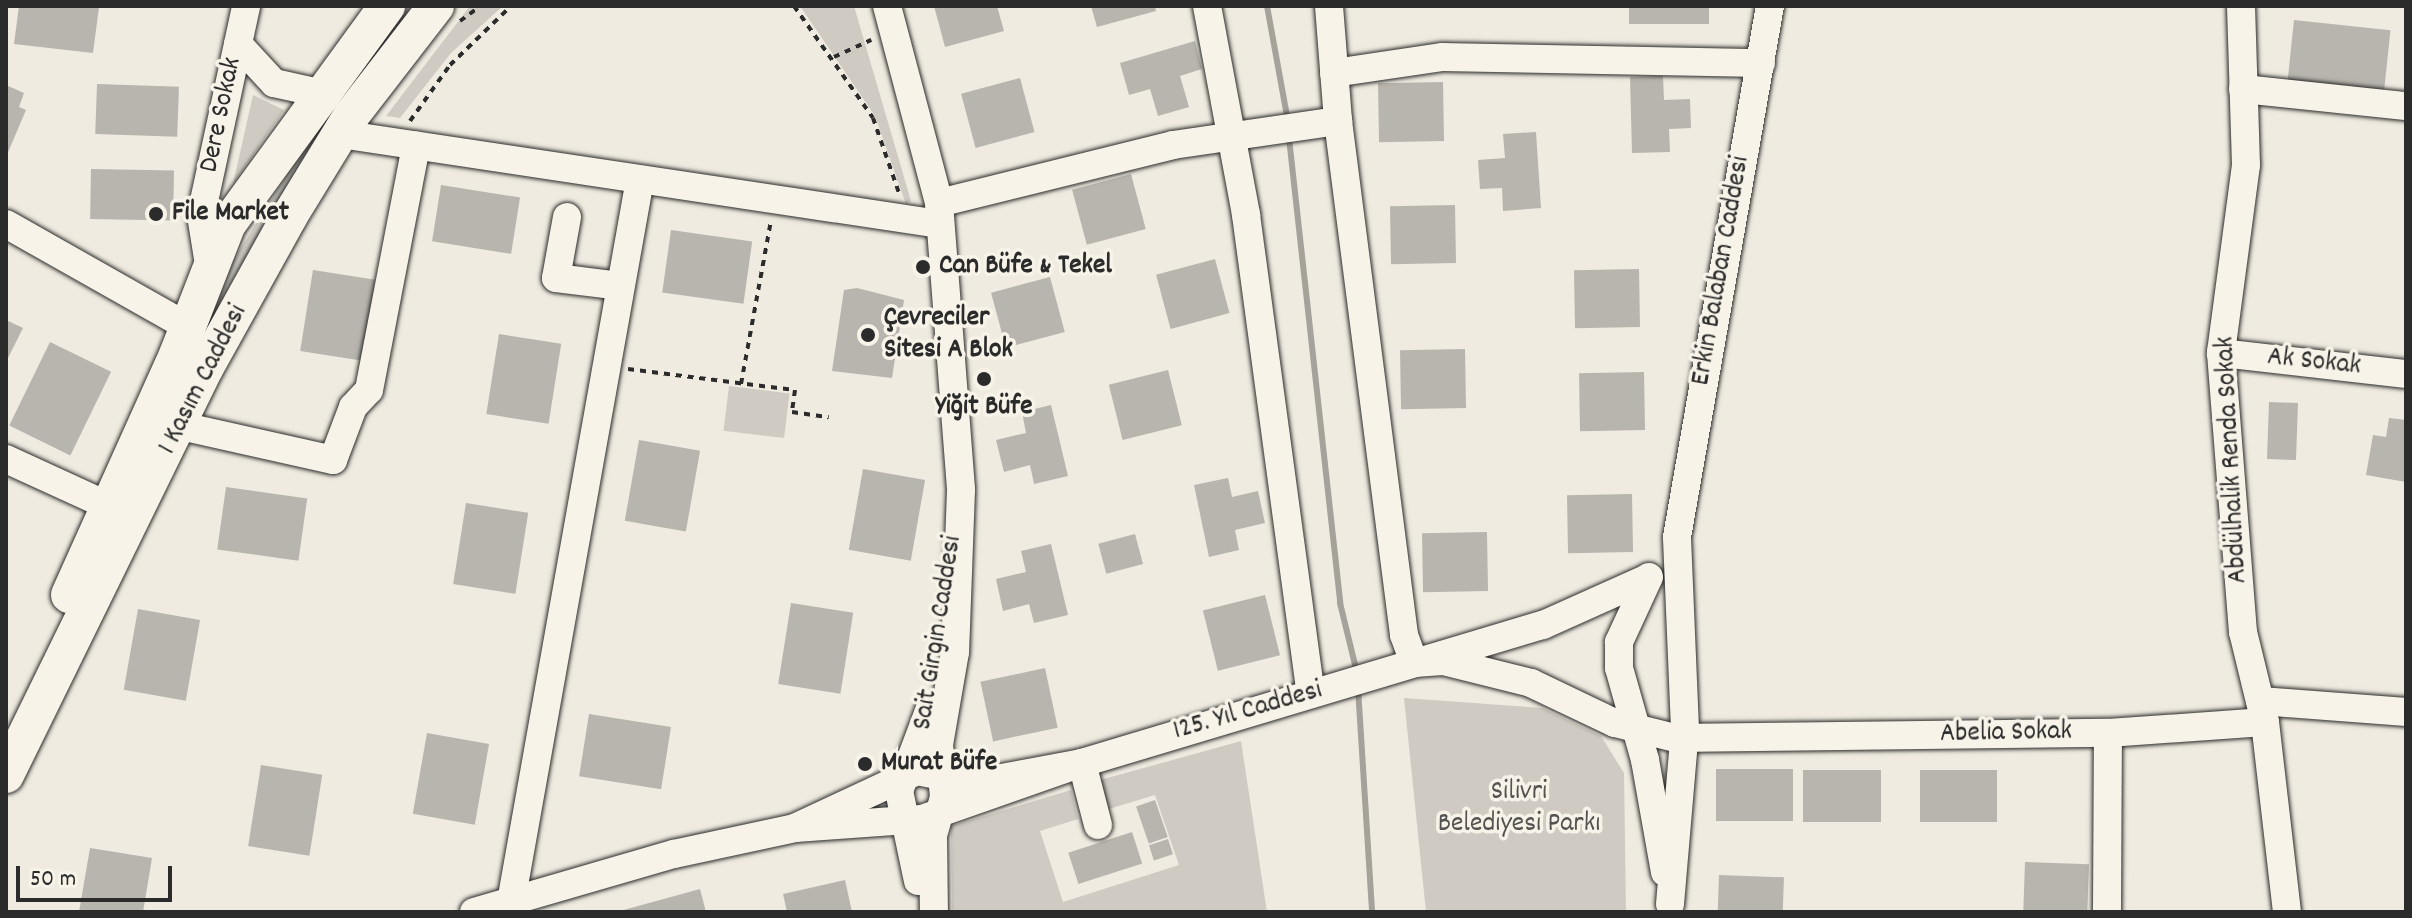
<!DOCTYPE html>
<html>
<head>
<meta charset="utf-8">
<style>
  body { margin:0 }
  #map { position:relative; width:2412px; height:918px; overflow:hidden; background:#efebe0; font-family:Dekko,sans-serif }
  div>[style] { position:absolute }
  .green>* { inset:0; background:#cfcbc2; transform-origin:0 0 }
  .stream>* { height:6px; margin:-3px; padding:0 3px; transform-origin:3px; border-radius:3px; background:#a4a29a }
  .building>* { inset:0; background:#b8b5ae; transform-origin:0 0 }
  .path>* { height:4px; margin-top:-2px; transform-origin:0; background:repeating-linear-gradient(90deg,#2b2b2b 0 6px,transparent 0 12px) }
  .roads { filter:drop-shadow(0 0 2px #2b2b2b) drop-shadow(0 0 2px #2b2b2b) }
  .minor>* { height:28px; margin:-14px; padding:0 14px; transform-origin:14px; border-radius:14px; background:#f7f3e8 }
  .major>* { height:36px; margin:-18px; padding:0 18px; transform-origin:18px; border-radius:18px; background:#f7f3e8 }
  .dots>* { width:22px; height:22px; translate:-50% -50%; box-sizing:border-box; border:4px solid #f7f3e8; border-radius:50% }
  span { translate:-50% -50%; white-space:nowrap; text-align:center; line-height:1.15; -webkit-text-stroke:7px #f7f3e8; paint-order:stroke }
  .street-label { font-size:28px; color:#2b2b2b }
  .poi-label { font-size:28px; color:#2b2b2b; font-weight:700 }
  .left { translate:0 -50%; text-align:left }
  .park-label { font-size:28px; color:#545351 }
  .frame { position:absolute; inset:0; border:8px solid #2b2b2b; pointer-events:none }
  .scale { position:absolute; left:16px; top:866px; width:156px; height:36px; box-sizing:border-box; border:4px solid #2b2b2b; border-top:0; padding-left:10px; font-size:24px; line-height:28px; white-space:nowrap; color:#2b2b2b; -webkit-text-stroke:6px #f7f3e8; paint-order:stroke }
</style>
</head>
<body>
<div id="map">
  <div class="green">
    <div style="clip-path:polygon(406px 6px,415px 6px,198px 340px,229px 267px,344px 84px)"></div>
    <div style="clip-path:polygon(470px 6px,503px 6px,451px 53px,400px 118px,386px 116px)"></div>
    <div style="clip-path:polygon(800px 6px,854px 6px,911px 201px,906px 204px,875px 116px)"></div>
    <div style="clip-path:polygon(253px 95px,284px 110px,233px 184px)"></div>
    <div style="left:729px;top:386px;width:61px;height:45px;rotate:7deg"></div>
    <div style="clip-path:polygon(1404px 698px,1542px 708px,1601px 736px,1624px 773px,1626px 912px,1426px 912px)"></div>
    <div style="clip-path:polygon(1241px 741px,1267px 912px,952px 912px,951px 826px,1071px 790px,1078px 819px,1040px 831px,1063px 902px,1179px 865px,1155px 795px,1102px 811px,1093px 782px)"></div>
  </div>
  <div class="stream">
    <div style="left:1267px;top:6px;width:118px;rotate:79.7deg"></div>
    <div style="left:1289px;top:138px;width:468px;rotate:83.7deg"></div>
    <div style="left:1340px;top:603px;width:72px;rotate:76.3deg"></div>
    <div style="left:1358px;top:688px;width:224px;rotate:86.4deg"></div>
  </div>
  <div class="building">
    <div style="clip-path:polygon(19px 6px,99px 7px,93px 53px,14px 44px)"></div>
    <div style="clip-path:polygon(934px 6px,997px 6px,1004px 31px,945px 47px)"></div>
    <div style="clip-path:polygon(1091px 6px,1155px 6px,1156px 11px,1097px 27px)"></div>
    <div style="left:1629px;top:6px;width:80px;height:18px"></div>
    <div style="left:2294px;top:20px;width:97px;height:64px;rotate:6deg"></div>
    <div style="clip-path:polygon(1195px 41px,1202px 69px,1180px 76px,1189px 107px,1158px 116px,1150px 89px,1129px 95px,1120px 63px)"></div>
    <div style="clip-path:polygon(1663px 76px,1664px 100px,1690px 99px,1691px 128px,1669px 129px,1670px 152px,1632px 153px,1630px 77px)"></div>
    <div style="left:1020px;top:78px;width:56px;height:61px;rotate:75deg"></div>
    <div style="left:1443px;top:82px;width:59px;height:65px;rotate:89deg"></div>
    <div style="left:97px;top:84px;width:82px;height:50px;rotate:2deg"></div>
    <div style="clip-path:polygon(6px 85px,24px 93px,19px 107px,26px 110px,6px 157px)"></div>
    <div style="clip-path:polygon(1536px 132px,1541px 208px,1503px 211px,1502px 188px,1480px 189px,1478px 160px,1505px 158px,1503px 134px)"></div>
    <div style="left:91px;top:169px;width:83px;height:50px;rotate:1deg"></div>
    <div style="left:1131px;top:174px;width:57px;height:61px;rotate:75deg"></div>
    <div style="left:441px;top:185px;width:80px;height:57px;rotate:9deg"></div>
    <div style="left:1455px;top:205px;width:58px;height:65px;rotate:89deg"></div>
    <div style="left:671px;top:230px;width:82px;height:63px;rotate:8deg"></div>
    <div style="left:1215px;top:259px;width:56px;height:61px;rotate:75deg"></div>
    <div style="left:1639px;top:269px;width:58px;height:65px;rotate:89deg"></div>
    <div style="left:313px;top:270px;width:63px;height:82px;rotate:9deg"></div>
    <div style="left:1050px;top:277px;width:57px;height:61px;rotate:75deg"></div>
    <div style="clip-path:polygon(857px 288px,904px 300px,892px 378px,832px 371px,844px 290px)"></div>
    <div style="clip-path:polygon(6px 320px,23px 328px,6px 362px)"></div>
    <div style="left:499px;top:334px;width:63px;height:81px;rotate:9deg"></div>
    <div style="left:50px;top:342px;width:68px;height:93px;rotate:26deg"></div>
    <div style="left:1465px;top:349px;width:59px;height:65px;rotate:89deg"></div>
    <div style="left:1168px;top:370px;width:57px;height:61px;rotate:76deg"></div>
    <div style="left:1644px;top:372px;width:58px;height:65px;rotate:89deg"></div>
    <div style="left:2269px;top:402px;width:29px;height:57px;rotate:2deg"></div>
    <div style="clip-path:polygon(1051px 405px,1068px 476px,1034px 484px,1030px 465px,1004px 472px,996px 440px,1026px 433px,1022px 412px)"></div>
    <div style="clip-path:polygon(2389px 418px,2406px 420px,2406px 482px,2366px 475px,2373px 435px,2386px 437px)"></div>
    <div style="left:639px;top:440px;width:62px;height:82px;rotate:10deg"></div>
    <div style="left:863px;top:469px;width:63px;height:82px;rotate:10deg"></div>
    <div style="clip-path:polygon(1228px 478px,1232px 497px,1258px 491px,1265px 523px,1235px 530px,1239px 550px,1209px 557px,1194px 485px)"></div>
    <div style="left:226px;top:487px;width:82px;height:63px;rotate:8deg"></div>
    <div style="left:1632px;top:494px;width:58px;height:65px;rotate:89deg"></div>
    <div style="left:466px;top:503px;width:63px;height:82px;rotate:9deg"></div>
    <div style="left:1487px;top:532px;width:59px;height:65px;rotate:89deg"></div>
    <div style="left:1135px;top:534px;width:31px;height:38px;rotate:75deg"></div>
    <div style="clip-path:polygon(1051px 544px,1068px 615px,1034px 623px,1029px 604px,1003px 611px,996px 579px,1026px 572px,1021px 551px)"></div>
    <div style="left:1265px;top:595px;width:62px;height:64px;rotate:76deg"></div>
    <div style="left:791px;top:603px;width:63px;height:82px;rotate:9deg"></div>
    <div style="left:138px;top:609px;width:63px;height:82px;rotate:10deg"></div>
    <div style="left:1045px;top:668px;width:61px;height:66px;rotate:78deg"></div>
    <div style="left:589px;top:714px;width:83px;height:63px;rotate:9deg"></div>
    <div style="left:427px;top:733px;width:63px;height:82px;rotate:10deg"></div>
    <div style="left:261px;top:765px;width:62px;height:82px;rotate:9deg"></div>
    <div style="left:1716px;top:769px;width:77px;height:52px"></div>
    <div style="left:1803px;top:770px;width:78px;height:52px"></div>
    <div style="left:1920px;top:770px;width:77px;height:52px"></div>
    <div style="left:1155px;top:800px;width:39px;height:20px;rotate:71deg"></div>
    <div style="left:1132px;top:832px;width:33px;height:67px;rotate:72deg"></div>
    <div style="left:1168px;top:839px;width:16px;height:20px;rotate:72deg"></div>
    <div style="clip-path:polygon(90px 848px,152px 858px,143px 912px,79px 912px)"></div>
    <div style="left:2025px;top:862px;width:64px;height:50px;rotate:2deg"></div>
    <div style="left:1719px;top:875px;width:65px;height:37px;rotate:2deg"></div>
    <div style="clip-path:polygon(845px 880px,852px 912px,787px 912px,783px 894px)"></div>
    <div style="clip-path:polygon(700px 889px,706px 912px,620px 912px,620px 911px)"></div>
  </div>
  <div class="path">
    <div style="left:794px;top:6px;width:137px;rotate:54.8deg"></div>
    <div style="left:873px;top:118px;width:83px;rotate:70.9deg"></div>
    <div style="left:460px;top:21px;width:26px;rotate:-36deg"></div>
    <div style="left:834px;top:57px;width:41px;rotate:-24.7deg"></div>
    <div style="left:410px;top:121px;width:69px;rotate:-54.5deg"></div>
    <div style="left:450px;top:65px;width:85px;rotate:-44deg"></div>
    <div style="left:628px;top:369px;width:168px;rotate:7.2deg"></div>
    <div style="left:795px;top:390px;width:22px;rotate:98deg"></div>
    <div style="left:792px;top:412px;width:37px;rotate:8deg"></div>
    <div style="left:741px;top:384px;width:166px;rotate:-79.6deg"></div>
  </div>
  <div class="roads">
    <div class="minor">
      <div style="left:887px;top:6px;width:204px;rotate:75.2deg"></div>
      <div style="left:939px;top:203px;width:288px;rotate:85.6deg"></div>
      <div style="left:961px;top:490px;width:162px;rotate:92.1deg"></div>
      <div style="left:955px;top:652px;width:94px;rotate:99.8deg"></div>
      <div style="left:939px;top:745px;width:52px;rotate:84.5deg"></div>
      <div style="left:944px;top:797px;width:40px;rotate:106deg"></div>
      <div style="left:933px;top:835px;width:77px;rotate:89.3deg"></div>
      <div style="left:1207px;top:6px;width:213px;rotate:79.4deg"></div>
      <div style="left:1246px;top:215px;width:483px;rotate:82.3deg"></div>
      <div style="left:1329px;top:6px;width:115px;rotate:85.5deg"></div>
      <div style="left:1338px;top:121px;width:518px;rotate:82.68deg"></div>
      <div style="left:1404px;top:635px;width:30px;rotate:70deg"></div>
      <div style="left:2241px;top:6px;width:159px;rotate:88.2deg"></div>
      <div style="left:2246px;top:165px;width:190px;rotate:97.6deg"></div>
      <div style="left:2221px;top:353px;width:280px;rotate:85.5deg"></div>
      <div style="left:2243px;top:632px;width:93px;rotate:76.3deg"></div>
      <div style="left:2265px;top:722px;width:191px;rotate:83.4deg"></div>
      <div style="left:238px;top:44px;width:53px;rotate:47.3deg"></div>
      <div style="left:274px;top:83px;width:46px;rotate:12.5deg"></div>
      <div style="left:1334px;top:73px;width:110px;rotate:-8.4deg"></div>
      <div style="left:1443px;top:57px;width:318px;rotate:1.1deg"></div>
      <div style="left:2243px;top:89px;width:164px;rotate:6deg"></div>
      <div style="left:340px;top:134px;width:606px;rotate:8.54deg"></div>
      <div style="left:939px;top:203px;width:241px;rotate:-13.9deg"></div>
      <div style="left:1173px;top:145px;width:167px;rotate:-8.3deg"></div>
      <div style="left:567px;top:217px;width:62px;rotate:100.2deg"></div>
      <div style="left:556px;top:278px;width:64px;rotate:7.1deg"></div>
      <div style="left:6px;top:224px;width:209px;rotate:29.5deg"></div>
      <div style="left:210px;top:271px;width:57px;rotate:-99.1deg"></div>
      <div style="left:201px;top:215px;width:214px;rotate:-77.8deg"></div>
      <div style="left:2221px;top:353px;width:186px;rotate:6.5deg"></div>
      <div style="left:181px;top:426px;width:156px;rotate:12.6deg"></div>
      <div style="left:333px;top:460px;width:57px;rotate:-69.3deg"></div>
      <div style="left:353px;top:407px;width:23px;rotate:-47deg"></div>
      <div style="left:369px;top:390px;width:249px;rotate:-79.1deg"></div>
      <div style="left:6px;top:459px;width:115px;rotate:24.6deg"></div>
      <div style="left:1649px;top:577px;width:72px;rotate:114.8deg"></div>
      <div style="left:1619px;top:642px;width:26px;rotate:90deg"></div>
      <div style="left:1619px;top:668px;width:96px;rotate:74.2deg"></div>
      <div style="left:1645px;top:760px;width:114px;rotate:79.9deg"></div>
      <div style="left:1414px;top:663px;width:29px;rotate:-4deg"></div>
      <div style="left:1443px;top:661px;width:91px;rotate:14deg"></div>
      <div style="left:1531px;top:683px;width:93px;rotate:25.5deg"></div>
      <div style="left:1615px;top:723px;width:62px;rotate:14deg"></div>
      <div style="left:1675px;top:738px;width:433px;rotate:-0.7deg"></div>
      <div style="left:2108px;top:733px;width:157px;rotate:-4deg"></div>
      <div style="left:2261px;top:701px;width:145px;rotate:4.3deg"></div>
      <div style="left:1098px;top:825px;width:64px;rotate:-104.5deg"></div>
      <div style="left:1082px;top:763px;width:481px;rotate:-16.7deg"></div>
      <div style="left:1543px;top:625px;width:115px;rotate:-24.1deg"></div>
      <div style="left:918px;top:881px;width:92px;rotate:-101.9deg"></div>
      <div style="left:899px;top:791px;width:89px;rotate:-69.5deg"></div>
      <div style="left:511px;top:902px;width:734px;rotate:-79.88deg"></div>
      <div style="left:1670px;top:904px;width:176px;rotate:-85.1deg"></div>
      <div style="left:1685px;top:729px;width:192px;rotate:-92.4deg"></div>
      <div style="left:1677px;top:537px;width:539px;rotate:-80.07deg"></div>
      <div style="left:474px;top:912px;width:208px;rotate:-16.2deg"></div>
      <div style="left:674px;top:854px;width:124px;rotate:-12.1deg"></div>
      <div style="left:795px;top:828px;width:127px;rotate:-4.1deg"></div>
      <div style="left:922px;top:819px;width:170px;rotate:-19.3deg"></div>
      <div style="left:1082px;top:763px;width:109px;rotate:169.4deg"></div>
      <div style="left:975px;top:783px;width:59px;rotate:-168.3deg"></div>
      <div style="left:917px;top:771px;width:135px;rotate:155deg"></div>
      <div style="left:2107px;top:912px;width:179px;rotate:-89.7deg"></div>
    </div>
    <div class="major">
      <div style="left:69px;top:595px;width:266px;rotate:-65.8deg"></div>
      <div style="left:178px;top:352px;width:137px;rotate:-68.7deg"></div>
      <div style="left:228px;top:224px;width:270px;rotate:-53.9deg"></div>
      <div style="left:6px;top:775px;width:454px;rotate:-63.9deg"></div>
      <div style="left:206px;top:367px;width:171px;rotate:-61deg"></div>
      <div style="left:289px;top:217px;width:119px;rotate:-58.5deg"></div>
      <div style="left:351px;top:116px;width:139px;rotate:-52.3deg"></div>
    </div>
  </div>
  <div class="dots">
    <div style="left:156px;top:214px;background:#2b2b2b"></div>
    <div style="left:923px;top:267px;background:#2b2b2b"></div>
    <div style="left:868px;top:335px;background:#2b2b2b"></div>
    <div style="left:984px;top:379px;background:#2b2b2b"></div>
    <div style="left:865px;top:764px;background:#2b2b2b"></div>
  </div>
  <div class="street-label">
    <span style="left:222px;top:115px;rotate:-78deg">Dere Sokak</span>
    <span style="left:1722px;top:271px;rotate:-80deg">Erkin Balaban Caddesi</span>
    <span style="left:2314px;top:363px;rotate:6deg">Ak Sokak</span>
    <span style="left:204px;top:380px;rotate:-63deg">1 Kasım Caddesi</span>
    <span style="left:2233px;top:460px;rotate:-93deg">Abdülhalik Renda Sokak</span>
    <span style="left:939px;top:633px;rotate:-81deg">Sait Girgin Caddesi</span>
    <span style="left:1248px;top:712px;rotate:-16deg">125. Yıl Caddesi</span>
    <span style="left:2006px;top:734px;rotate:-1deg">Abelia Sokak</span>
  </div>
  <div class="poi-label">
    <span class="left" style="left:172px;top:214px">File Market</span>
    <span class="left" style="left:939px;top:267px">Can Büfe &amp; Tekel</span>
    <span class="left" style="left:884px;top:335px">Çevreciler<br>Sitesi A Blok</span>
    <span style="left:984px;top:408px">Yiğit Büfe</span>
    <span class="left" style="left:881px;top:764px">Murat Büfe</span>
  </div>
  <div class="park-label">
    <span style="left:1519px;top:809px">Silivri<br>Belediyesi Parkı</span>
  </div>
  <div class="frame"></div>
  <div class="scale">50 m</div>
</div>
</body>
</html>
